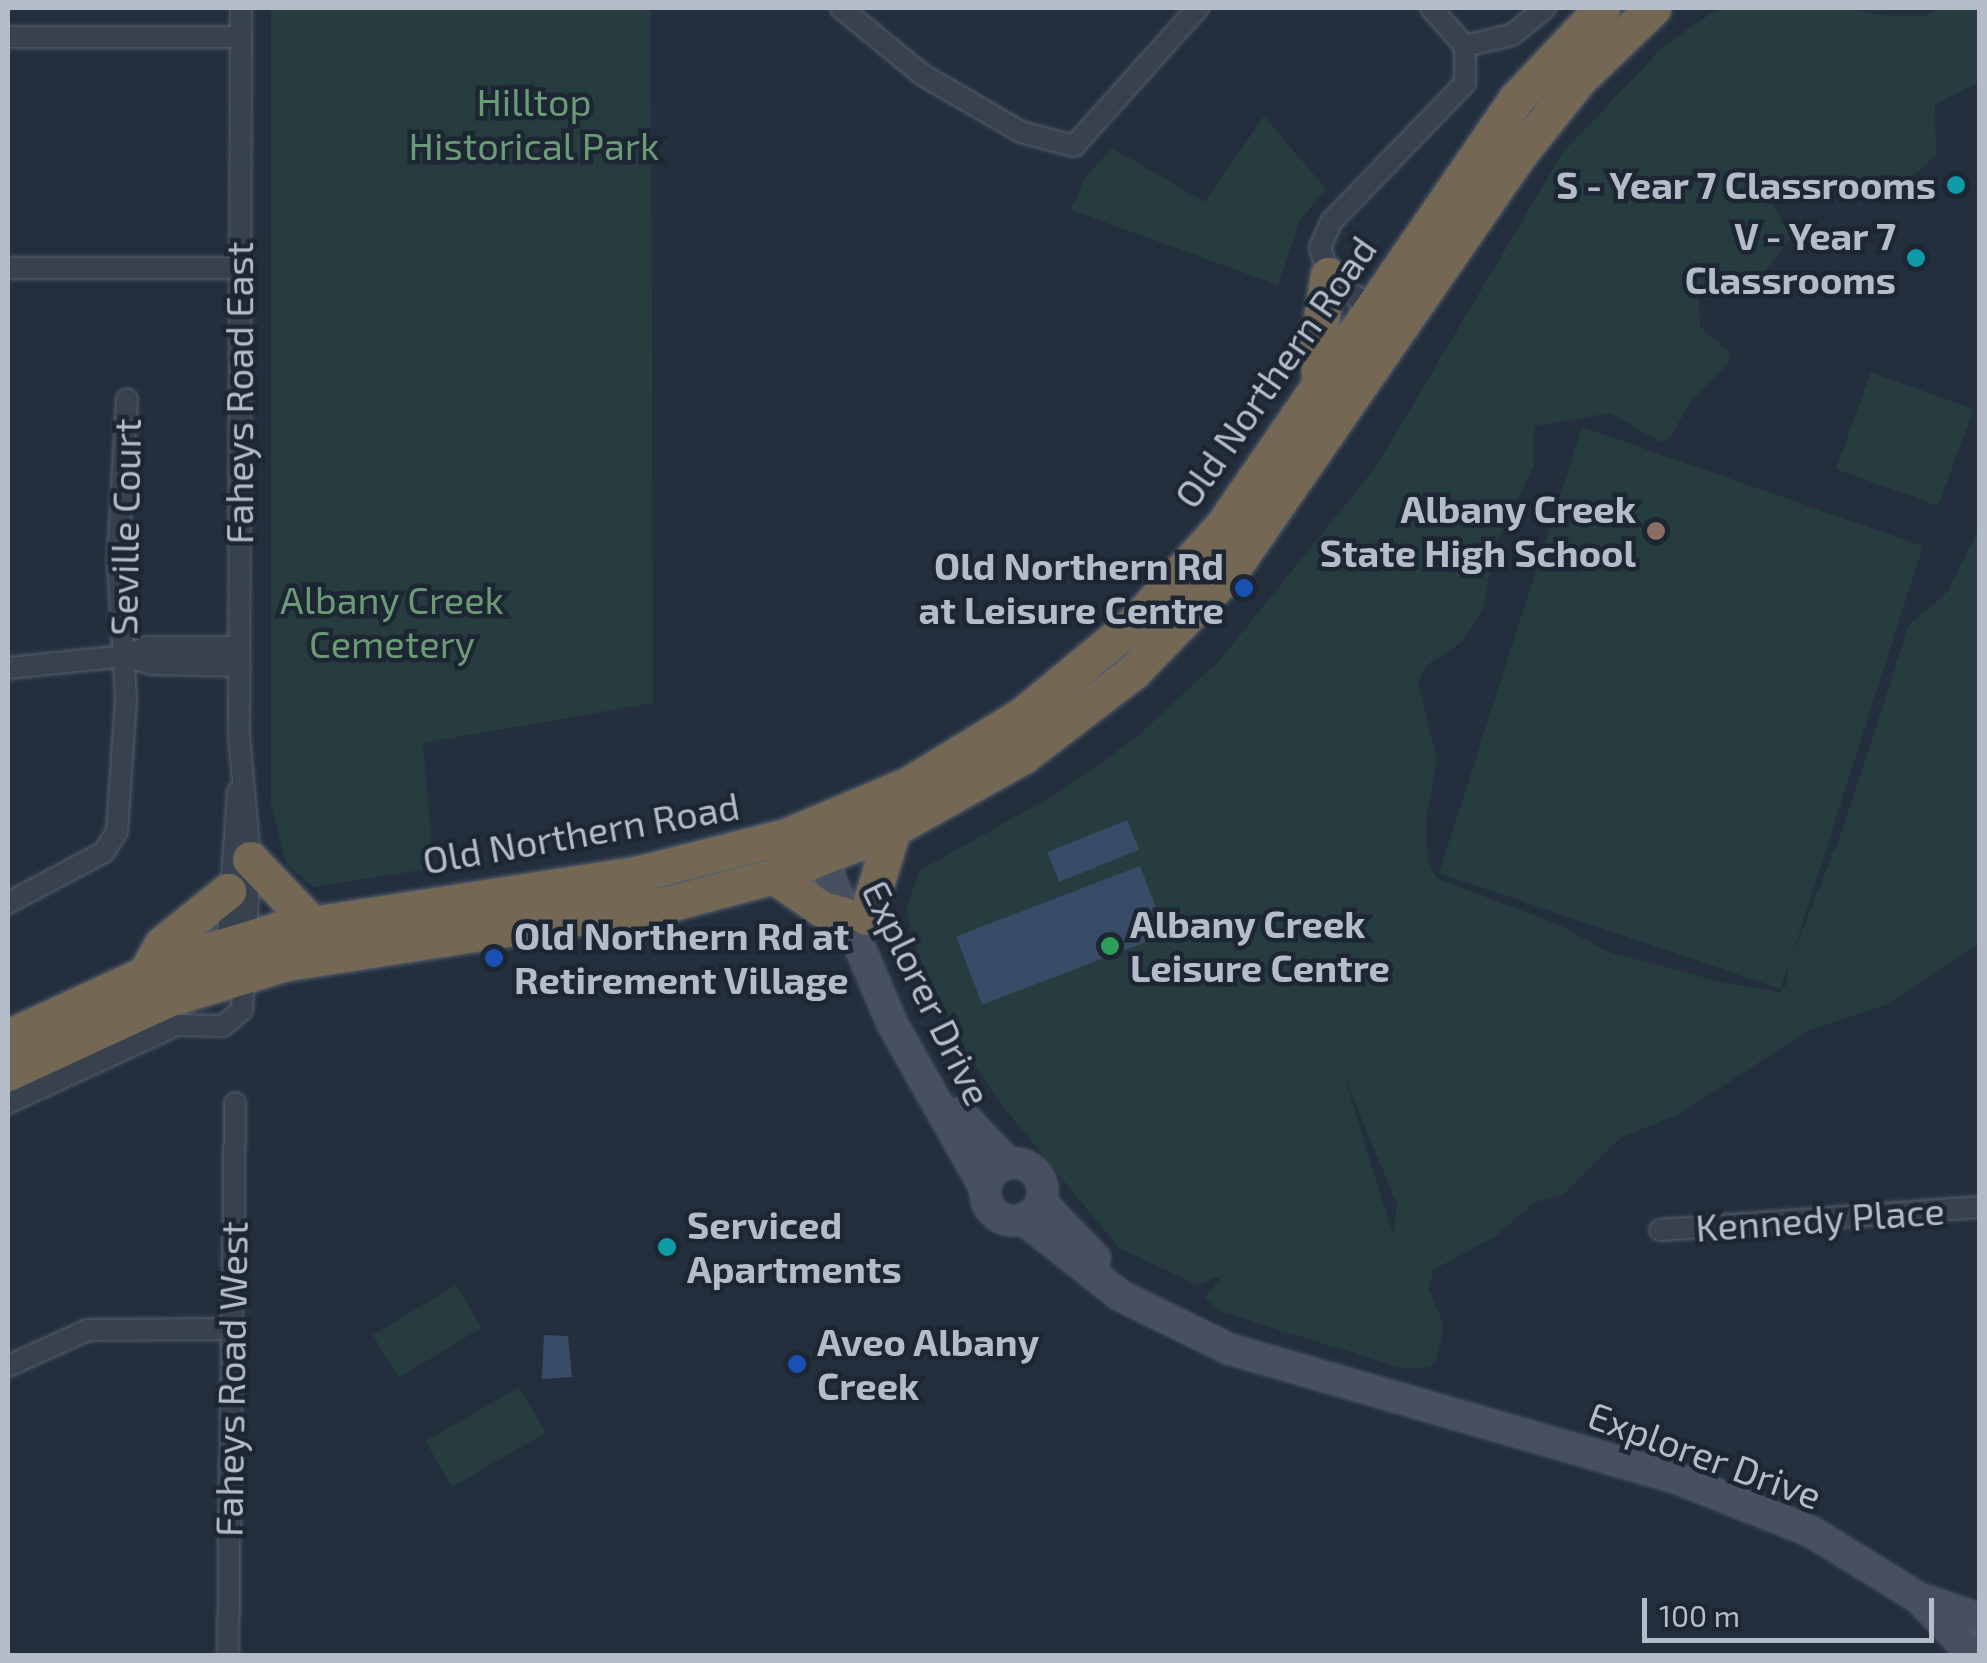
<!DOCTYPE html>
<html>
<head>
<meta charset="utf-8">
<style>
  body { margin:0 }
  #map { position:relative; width:1987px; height:1663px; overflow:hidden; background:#242f3e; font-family:"Exo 2",sans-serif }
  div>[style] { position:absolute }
  .green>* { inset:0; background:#263c3f; transform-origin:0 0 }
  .water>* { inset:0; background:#394c67; transform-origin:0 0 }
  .roads { filter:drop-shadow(0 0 2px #565f6c) drop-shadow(0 0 2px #565f6c) }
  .street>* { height:20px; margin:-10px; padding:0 10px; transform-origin:10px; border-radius:10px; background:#38414e }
  .secondary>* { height:28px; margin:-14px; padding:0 14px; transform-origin:14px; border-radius:14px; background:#465061 }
  .secondary>.ring { margin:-14px; padding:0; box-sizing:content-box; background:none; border:28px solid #465061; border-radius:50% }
  .highway>* { height:35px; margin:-17.5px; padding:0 17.5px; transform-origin:17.5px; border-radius:17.5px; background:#746855 }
  .dots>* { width:28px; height:28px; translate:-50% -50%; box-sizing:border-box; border:5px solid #1d2633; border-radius:50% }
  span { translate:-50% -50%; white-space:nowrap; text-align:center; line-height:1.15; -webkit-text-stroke:9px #1d2633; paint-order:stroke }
  .park-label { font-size:38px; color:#6b9a76 }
  .poi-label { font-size:38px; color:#b4bcc9; font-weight:700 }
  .right { translate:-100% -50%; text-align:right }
  .left { translate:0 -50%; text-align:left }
  .street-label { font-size:38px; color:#b4bcc9 }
  .frame { position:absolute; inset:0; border:10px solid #b4bcc9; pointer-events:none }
  .scale { position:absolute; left:1642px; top:1598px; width:292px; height:45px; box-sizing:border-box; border:5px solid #b4bcc9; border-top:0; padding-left:12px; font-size:30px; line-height:35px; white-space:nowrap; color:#b4bcc9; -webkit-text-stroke:8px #1d2633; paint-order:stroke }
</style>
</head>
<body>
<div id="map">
  <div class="green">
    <div style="clip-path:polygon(271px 8px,651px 8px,653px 703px,423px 743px,434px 868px,313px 887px,286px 864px,271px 803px)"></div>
    <div style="clip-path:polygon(evenodd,1719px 8px,1852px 8px,1876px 15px,1925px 16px,1940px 8px,1979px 8px,1979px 82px,1935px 104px,1936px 155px,1914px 175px,1868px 193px,1813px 195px,1778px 179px,1762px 186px,1792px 236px,1756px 283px,1699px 297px,1700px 327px,1730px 352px,1729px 362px,1690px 403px,1670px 437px,1661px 442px,1610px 413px,1534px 426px,1534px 466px,1494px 547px,1484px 607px,1461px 643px,1427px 665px,1418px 682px,1437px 760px,1426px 820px,1428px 860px,1436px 878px,1557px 924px,1609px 952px,1724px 983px,1780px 992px,1786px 985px,1790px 962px,1780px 989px,1439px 873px,1582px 427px,1923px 546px,1792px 956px,1842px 831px,1909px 625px,1947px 592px,1979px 528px,1979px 943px,1888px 1004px,1807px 1031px,1680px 1114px,1622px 1137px,1564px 1194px,1535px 1202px,1494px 1237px,1433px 1270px,1429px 1289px,1444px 1326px,1436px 1360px,1430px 1367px,1405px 1369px,1219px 1311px,1205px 1298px,1223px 1275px,1197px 1285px,1119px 1248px,997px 1099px,925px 983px,906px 909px,920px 870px,1056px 794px,1133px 740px,1219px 661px,1375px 468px,1564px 151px,1665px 45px,1719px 8px,1346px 1081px,1397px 1204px,1393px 1235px,1346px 1082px,1346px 1081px)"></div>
    <div style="clip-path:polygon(1264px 116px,1326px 189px,1299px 222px,1278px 285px,1071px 210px,1084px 179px,1112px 148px,1205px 202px)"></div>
    <div style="left:1871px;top:372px;width:109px;height:103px;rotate:20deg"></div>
    <div style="left:456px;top:1285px;width:50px;height:97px;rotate:59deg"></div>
    <div style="left:519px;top:1387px;width:53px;height:108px;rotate:60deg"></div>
  </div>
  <div class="water">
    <div style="left:1127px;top:820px;width:32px;height:86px;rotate:68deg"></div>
    <div style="left:1140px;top:866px;width:73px;height:197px;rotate:69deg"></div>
    <div style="clip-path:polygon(544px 1335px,568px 1336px,572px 1377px,542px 1379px)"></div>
  </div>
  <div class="roads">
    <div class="street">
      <div style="left:841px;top:8px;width:106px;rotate:39.3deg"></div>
      <div style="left:923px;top:75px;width:113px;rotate:30.2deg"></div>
      <div style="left:1021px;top:132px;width:55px;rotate:14.8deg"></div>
      <div style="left:1074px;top:146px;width:186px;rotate:-48.1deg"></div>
      <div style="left:8px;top:37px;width:232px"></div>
      <div style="left:1465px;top:46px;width:48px;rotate:-13.2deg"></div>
      <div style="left:1512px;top:35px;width:43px;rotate:-39.3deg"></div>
      <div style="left:8px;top:268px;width:230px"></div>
      <div style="left:1378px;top:312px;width:57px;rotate:-144.9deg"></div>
      <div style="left:1331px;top:279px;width:33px;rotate:-110deg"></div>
      <div style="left:1320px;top:248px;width:28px;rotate:-67deg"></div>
      <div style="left:1331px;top:222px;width:193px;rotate:-46deg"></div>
      <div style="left:1465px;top:83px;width:37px;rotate:-90deg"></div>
      <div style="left:1465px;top:46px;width:51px;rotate:-131.8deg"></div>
      <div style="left:124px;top:656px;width:29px;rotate:16deg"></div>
      <div style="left:152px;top:664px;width:88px;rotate:1.3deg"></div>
      <div style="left:8px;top:668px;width:117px;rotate:-5.9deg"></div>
      <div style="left:124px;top:656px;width:24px;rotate:-22deg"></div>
      <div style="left:146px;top:647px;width:93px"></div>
      <div style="left:8px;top:903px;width:109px;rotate:-28deg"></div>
      <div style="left:104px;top:852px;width:25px;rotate:-58deg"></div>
      <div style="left:117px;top:831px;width:132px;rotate:-86.1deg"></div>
      <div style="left:126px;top:699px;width:140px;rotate:-93.3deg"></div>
      <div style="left:118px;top:559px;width:160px;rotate:-86.8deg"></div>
      <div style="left:227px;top:951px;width:160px;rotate:-86.1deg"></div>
      <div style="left:8px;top:1103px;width:186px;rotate:-24.8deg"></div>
      <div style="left:177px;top:1025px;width:46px;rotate:1.2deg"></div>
      <div style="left:223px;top:1026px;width:25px;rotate:-40deg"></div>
      <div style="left:242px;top:1010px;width:151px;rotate:-87deg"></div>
      <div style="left:250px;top:859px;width:124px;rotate:-95.1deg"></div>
      <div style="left:239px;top:735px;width:727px;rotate:-89.84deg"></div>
      <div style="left:1660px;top:1230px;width:321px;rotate:-4.1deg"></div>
      <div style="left:8px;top:1366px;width:88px;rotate:-24.2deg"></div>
      <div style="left:88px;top:1330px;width:142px;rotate:-0.4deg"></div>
      <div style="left:228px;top:1656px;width:553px;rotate:-89.27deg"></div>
    </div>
    <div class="secondary">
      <div style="left:814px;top:840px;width:201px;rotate:66.9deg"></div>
      <div style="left:893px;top:1025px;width:187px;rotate:60.6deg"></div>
      <div style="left:960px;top:1113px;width:69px;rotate:46.2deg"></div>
      <div class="ring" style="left:985px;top:1163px;width:30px;height:30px"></div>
      <div style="left:1041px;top:1202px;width:78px;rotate:46deg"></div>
      <div style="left:1023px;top:1219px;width:125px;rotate:38.2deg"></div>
      <div style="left:1121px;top:1296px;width:120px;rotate:26.1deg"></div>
      <div style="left:1229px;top:1349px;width:465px;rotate:16.1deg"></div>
      <div style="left:1676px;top:1478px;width:144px;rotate:21.6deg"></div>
      <div style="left:1810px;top:1531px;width:128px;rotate:31.6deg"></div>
      <div style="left:1919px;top:1598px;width:80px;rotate:46.5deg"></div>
      <div style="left:1925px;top:1600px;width:58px;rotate:19.1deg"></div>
    </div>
    <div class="highway">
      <div style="left:1320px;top:386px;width:39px;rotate:-94deg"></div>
      <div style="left:1317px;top:347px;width:73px;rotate:-81.3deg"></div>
      <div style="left:250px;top:859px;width:87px;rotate:46.4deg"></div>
      <div style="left:774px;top:876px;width:58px;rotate:34.5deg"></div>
      <div style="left:822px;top:909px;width:23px;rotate:15deg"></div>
      <div style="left:866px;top:917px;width:92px;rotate:-72.9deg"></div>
      <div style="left:149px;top:967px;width:26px;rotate:-61deg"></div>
      <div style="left:162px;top:944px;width:85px;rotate:-38.8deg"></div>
      <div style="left:8px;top:1037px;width:179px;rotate:-24.8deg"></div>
      <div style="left:170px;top:962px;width:115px;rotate:-16.7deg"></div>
      <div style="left:280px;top:929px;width:365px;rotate:-8.8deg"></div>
      <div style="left:641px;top:873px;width:150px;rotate:-14.3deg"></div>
      <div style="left:786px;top:836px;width:134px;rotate:-22.9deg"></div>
      <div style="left:909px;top:784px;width:132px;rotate:-31.4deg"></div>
      <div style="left:1022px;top:715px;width:148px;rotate:-39.5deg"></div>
      <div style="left:1136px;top:621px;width:130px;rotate:-47.8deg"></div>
      <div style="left:1223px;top:525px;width:517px;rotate:-55.48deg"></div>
      <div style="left:1516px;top:99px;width:125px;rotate:-46.6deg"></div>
      <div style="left:8px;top:1073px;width:176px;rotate:-24.8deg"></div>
      <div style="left:168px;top:999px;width:123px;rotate:-17deg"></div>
      <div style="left:286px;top:963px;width:391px;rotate:-8.8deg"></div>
      <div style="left:672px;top:903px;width:106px;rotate:-14.8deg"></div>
      <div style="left:774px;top:876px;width:128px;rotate:-21.6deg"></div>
      <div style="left:893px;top:829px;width:149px;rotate:-29.3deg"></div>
      <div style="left:1023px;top:756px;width:138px;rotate:-37.4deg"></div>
      <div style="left:1133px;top:672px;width:141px;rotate:-45.9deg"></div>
      <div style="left:1231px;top:571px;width:508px;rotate:-55.34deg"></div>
      <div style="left:1520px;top:153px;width:96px;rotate:-51.3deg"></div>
      <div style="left:1580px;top:78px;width:101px;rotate:-43.8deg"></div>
    </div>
  </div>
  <div class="dots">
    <div style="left:1956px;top:185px;background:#0f9aa8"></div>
    <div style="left:1916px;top:258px;background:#0f9aa8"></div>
    <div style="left:1656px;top:531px;background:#8d6e63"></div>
    <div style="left:1244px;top:588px;background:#1a4fb4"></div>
    <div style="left:1110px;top:946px;background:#2e9e5b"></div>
    <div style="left:494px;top:958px;background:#1a4fb4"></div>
    <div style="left:667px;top:1247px;background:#0f9aa8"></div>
    <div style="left:797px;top:1364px;background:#1a4fb4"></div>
  </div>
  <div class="park-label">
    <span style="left:534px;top:124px">Hilltop<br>Historical Park</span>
    <span style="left:392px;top:622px">Albany Creek<br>Cemetery</span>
  </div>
  <div class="poi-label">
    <span class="right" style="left:1936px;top:185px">S - Year 7 Classrooms</span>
    <span class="right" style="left:1896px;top:258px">V - Year 7<br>Classrooms</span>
    <span class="right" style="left:1636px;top:531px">Albany Creek<br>State High School</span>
    <span class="right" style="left:1224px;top:588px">Old Northern Rd<br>at Leisure Centre</span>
    <span class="left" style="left:1130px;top:946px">Albany Creek<br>Leisure Centre</span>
    <span class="left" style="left:514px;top:958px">Old Northern Rd at<br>Retirement Village</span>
    <span class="left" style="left:687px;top:1247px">Serviced<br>Apartments</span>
    <span class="left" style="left:817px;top:1364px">Aveo Albany<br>Creek</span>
  </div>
  <div class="street-label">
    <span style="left:1275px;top:372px;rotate:-55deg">Old Northern Road</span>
    <span style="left:239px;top:393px;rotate:-90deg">Faheys Road East</span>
    <span style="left:125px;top:527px;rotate:-89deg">Seville Court</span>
    <span style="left:581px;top:833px;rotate:-10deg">Old Northern Road</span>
    <span style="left:927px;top:993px;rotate:64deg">Explorer Drive</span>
    <span style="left:1820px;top:1219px;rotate:-4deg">Kennedy Place</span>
    <span style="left:231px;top:1379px;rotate:-89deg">Faheys Road West</span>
    <span style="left:1705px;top:1455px;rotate:20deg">Explorer Drive</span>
  </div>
  <div class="frame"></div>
  <div class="scale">100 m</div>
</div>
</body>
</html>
